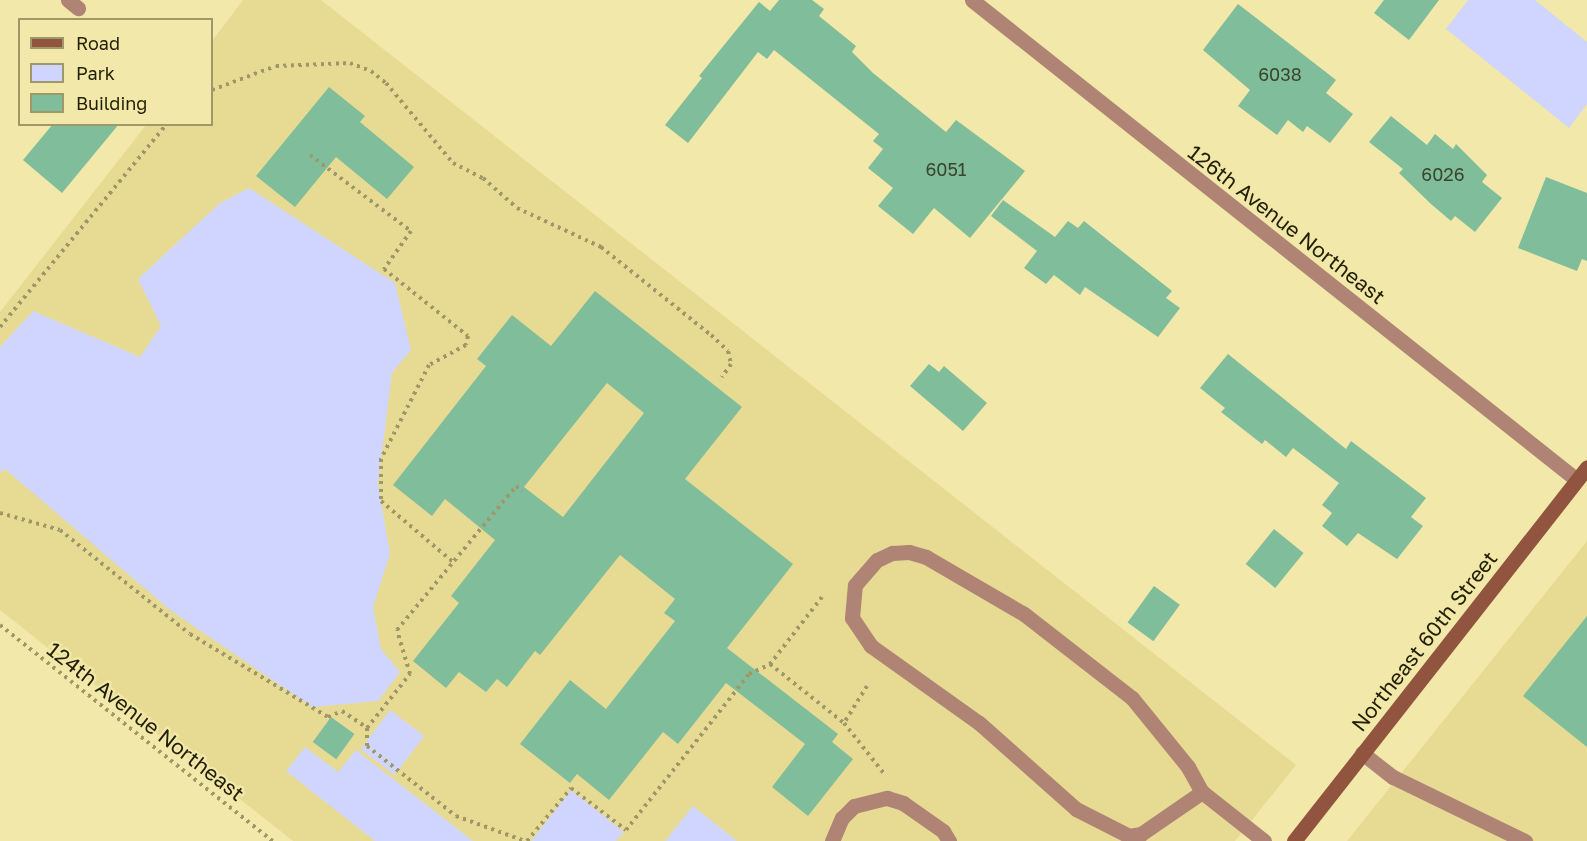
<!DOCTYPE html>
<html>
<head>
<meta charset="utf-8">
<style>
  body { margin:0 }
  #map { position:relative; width:1587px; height:841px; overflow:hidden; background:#f2e8a9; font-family:"Golos Text",sans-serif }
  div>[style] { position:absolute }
  .built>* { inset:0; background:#e7db94 }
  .green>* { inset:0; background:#cfd5fe; transform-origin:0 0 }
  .building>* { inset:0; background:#80bd9b; transform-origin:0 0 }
  .path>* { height:4px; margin-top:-2px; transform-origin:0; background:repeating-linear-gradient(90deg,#9f9767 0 3px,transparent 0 7.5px) }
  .lane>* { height:15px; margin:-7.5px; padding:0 7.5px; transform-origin:7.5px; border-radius:7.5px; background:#af8475 }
  .street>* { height:15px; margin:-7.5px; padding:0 7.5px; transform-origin:7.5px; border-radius:7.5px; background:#af8475 }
  .secondary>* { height:15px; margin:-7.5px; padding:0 7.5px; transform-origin:7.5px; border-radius:7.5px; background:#90543f }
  span { translate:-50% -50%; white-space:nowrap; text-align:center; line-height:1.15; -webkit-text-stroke:4.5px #f2e8a9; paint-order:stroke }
  .number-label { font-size:18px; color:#3a462b }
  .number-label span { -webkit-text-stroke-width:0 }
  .street-label { font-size:21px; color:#231f06 }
  .legend { position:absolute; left:18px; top:18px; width:195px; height:108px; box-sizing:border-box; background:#f2e8a9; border:2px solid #9f9868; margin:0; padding:8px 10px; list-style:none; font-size:18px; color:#231f06 }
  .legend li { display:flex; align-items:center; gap:12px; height:30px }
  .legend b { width:30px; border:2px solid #9f9868 }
</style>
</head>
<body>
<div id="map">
  <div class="built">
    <div style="clip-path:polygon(243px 0,321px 0,1296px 765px,1235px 841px,293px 841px,0 610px,0 312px,146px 125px,212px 124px,212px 41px)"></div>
    <div style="clip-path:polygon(1587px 541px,1587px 841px,1347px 841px)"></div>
  </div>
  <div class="green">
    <div style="clip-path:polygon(1468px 0,1535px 0,1587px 42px,1587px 104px,1569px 128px,1446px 29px)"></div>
    <div style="clip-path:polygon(249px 188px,395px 283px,411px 350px,392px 373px,378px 484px,390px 554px,373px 607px,381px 649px,400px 672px,378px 701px,312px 707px,170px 610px,5px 469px,0 472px,0 347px,33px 311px,140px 357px,161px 326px,138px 279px,220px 203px)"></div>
    <div style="left:390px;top:710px;width:43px;height:49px;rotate:37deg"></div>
    <div style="clip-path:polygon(305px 747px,338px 772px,356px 750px,473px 841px,375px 841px,286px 771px)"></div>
    <div style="clip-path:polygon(571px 790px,624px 832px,616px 841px,531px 841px)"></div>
    <div style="clip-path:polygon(693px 806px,737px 841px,665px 841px)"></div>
  </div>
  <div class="building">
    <div style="clip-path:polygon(779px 0,812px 0,824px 9px,819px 16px,856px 46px,852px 52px,873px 73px,946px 132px,956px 120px,1025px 171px,970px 238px,934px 208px,913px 234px,878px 206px,893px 188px,868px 168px,883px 149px,873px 141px,879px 134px,774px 50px,767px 59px,758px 52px,688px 143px,665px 125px,702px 78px,699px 76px,759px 2px,770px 11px)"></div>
    <div style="clip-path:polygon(1384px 0,1439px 0,1409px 40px,1374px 13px)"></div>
    <div style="clip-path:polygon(1238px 4px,1336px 80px,1326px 93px,1353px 114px,1330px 143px,1307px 126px,1303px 132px,1288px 120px,1277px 135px,1238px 106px,1250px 90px,1203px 50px)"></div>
    <div style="clip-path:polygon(329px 87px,365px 116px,360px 122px,414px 167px,387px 199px,336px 157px,295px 207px,256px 176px)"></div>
    <div style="clip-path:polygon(1391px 116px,1427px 145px,1435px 134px,1453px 149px,1456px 144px,1487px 175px,1482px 182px,1502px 198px,1475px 232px,1455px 216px,1451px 221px,1431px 204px,1399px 173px,1403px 169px,1369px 142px)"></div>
    <div style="clip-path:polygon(53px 124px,119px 124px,62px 193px,23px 160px)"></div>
    <div style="clip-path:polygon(1546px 177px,1587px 193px,1587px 261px,1582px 259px,1577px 271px,1518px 248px)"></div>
    <div style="clip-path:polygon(1003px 200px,1055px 237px,1068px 221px,1078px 228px,1084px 221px,1172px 291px,1166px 298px,1180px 308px,1158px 337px,1085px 287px,1080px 295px,1054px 275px,1046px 284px,1024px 268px,1037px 251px,991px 216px)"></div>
    <div style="clip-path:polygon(evenodd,595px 291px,742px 407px,685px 479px,793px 564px,727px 648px,838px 734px,832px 742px,853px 759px,808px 816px,772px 787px,805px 744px,726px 683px,678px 744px,663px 732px,609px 800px,577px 774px,570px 783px,520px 744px,570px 680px,606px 709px,675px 621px,664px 613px,675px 599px,620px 555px,540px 655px,535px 651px,507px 687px,497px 679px,486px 692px,459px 672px,446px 688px,413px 661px,459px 603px,451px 596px,495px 540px,445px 499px,432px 516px,393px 485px,486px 366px,477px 359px,512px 315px,551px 346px,595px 291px,607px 383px,644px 413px,563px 517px,524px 487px,607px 383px)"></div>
    <div style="clip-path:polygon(1228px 354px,1346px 449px,1351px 441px,1426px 498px,1411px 517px,1423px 526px,1397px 559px,1358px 533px,1347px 546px,1322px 526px,1332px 513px,1322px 505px,1339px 483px,1293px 448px,1286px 457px,1265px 440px,1262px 444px,1221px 412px,1225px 408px,1200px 388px)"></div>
    <div style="clip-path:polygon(929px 364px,939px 372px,944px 366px,987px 403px,963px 431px,910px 386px)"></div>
    <div style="left:1274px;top:529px;width:38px;height:45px;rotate:39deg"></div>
    <div style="left:1154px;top:586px;width:32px;height:45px;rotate:36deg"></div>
    <div style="clip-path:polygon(1587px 616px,1587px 747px,1523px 696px)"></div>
    <div style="left:331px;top:717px;width:29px;height:31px;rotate:36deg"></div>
  </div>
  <div class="path">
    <div style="left:212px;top:90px;width:68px;rotate:-20.6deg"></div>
    <div style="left:276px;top:66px;width:74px;rotate:-2.3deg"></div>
    <div style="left:350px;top:63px;width:22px;rotate:21deg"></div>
    <div style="left:371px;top:71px;width:19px;rotate:39deg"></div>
    <div style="left:386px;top:83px;width:104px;rotate:50.1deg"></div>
    <div style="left:453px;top:163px;width:34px;rotate:27deg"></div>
    <div style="left:483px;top:178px;width:45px;rotate:41.4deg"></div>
    <div style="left:517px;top:208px;width:93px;rotate:24.9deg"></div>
    <div style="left:601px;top:247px;width:141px;rotate:38.7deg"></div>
    <div style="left:711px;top:335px;width:23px;rotate:43deg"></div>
    <div style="left:728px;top:351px;width:13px;rotate:77deg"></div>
    <div style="left:731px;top:364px;width:16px;rotate:125deg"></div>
    <div style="left:310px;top:155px;width:126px;rotate:37deg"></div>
    <div style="left:411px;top:231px;width:47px;rotate:125.4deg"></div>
    <div style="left:384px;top:269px;width:107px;rotate:38.6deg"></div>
    <div style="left:468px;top:336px;width:9px;rotate:103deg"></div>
    <div style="left:466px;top:345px;width:42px;rotate:151.6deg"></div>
    <div style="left:429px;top:365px;width:106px;rotate:117.1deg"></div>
    <div style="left:381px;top:459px;width:42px;rotate:90deg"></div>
    <div style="left:381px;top:501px;width:94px;rotate:40.3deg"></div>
    <div style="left:0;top:327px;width:263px;rotate:-50.6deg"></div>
    <div style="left:0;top:513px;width:62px;rotate:15.8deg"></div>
    <div style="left:60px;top:530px;width:166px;rotate:38.7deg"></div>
    <div style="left:190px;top:634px;width:161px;rotate:31deg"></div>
    <div style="left:328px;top:717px;width:15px;rotate:-23deg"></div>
    <div style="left:342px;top:711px;width:30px;rotate:34deg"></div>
    <div style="left:367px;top:728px;width:18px;rotate:90deg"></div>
    <div style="left:367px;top:746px;width:113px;rotate:38.2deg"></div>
    <div style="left:456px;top:816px;width:73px;rotate:19.9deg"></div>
    <div style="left:822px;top:597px;width:85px;rotate:127.8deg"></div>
    <div style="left:770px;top:664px;width:95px;rotate:38.6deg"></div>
    <div style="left:0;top:625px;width:348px;rotate:38.4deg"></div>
    <div style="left:867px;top:686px;width:44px;rotate:121.9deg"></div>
    <div style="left:844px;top:723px;width:66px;rotate:51.7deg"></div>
    <div style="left:367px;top:728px;width:69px;rotate:-51.5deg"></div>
    <div style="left:410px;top:674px;width:46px;rotate:-106.5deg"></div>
    <div style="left:397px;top:630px;width:187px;rotate:-50.4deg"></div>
    <div style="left:516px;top:486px;width:8px;rotate:40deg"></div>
    <div style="left:527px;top:841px;width:69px;rotate:-50.3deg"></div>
    <div style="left:571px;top:788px;width:69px;rotate:37.4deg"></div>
    <div style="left:626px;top:830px;width:199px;rotate:-51.7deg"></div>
    <div style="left:749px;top:674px;width:23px;rotate:-25deg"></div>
  </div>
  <div class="lane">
    <div style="left:909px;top:552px;width:18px;rotate:16deg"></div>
    <div style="left:926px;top:557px;width:113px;rotate:30.2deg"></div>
    <div style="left:1024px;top:614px;width:137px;rotate:37.9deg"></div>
    <div style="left:1132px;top:698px;width:89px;rotate:50.9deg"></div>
    <div style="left:1188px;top:767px;width:29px;rotate:61deg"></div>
    <div style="left:1202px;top:792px;width:74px;rotate:145.5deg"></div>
    <div style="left:1141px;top:834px;width:12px;rotate:171deg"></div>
    <div style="left:1129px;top:836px;width:59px;rotate:-153deg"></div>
    <div style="left:1076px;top:809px;width:130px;rotate:-138.4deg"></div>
    <div style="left:979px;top:723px;width:133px;rotate:-144.5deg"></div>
    <div style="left:871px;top:646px;width:34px;rotate:-124deg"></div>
    <div style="left:852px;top:618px;width:33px;rotate:-85deg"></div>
    <div style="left:855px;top:585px;width:33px;rotate:-49deg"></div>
    <div style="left:877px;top:560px;width:17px;rotate:-25deg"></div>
    <div style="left:892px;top:553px;width:17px;rotate:-3deg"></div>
    <div style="left:1362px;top:753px;width:39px;rotate:38deg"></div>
    <div style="left:1393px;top:777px;width:147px;rotate:25.9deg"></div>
    <div style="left:1202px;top:792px;width:79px;rotate:38.3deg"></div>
    <div style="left:832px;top:841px;width:25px;rotate:-67deg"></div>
    <div style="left:842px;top:818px;width:17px;rotate:-45deg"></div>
    <div style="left:854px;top:806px;width:34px;rotate:-14deg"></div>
    <div style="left:887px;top:798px;width:17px;rotate:17deg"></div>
    <div style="left:903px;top:803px;width:49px;rotate:35deg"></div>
    <div style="left:943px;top:831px;width:12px;rotate:59deg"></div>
  </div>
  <div class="street">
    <div style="left:68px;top:0;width:13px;rotate:39deg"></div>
    <div style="left:972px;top:0;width:772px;rotate:38.43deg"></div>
  </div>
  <div class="secondary">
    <div style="left:1294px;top:841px;width:475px;rotate:-51.9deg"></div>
  </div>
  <div class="number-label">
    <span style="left:1280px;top:74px">6038</span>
    <span style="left:946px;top:169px">6051</span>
    <span style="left:1443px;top:174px">6026</span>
  </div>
  <div class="street-label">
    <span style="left:1287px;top:224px;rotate:38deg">126th Avenue Northeast</span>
    <span style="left:1424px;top:641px;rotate:-52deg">Northeast 60th Street</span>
    <span style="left:146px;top:721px;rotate:38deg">124th Avenue Northeast</span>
  </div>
  <ul class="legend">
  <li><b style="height:8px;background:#90543f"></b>Road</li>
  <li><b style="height:16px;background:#cfd5fe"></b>Park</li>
  <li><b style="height:16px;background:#80bd9b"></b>Building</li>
  </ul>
</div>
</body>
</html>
